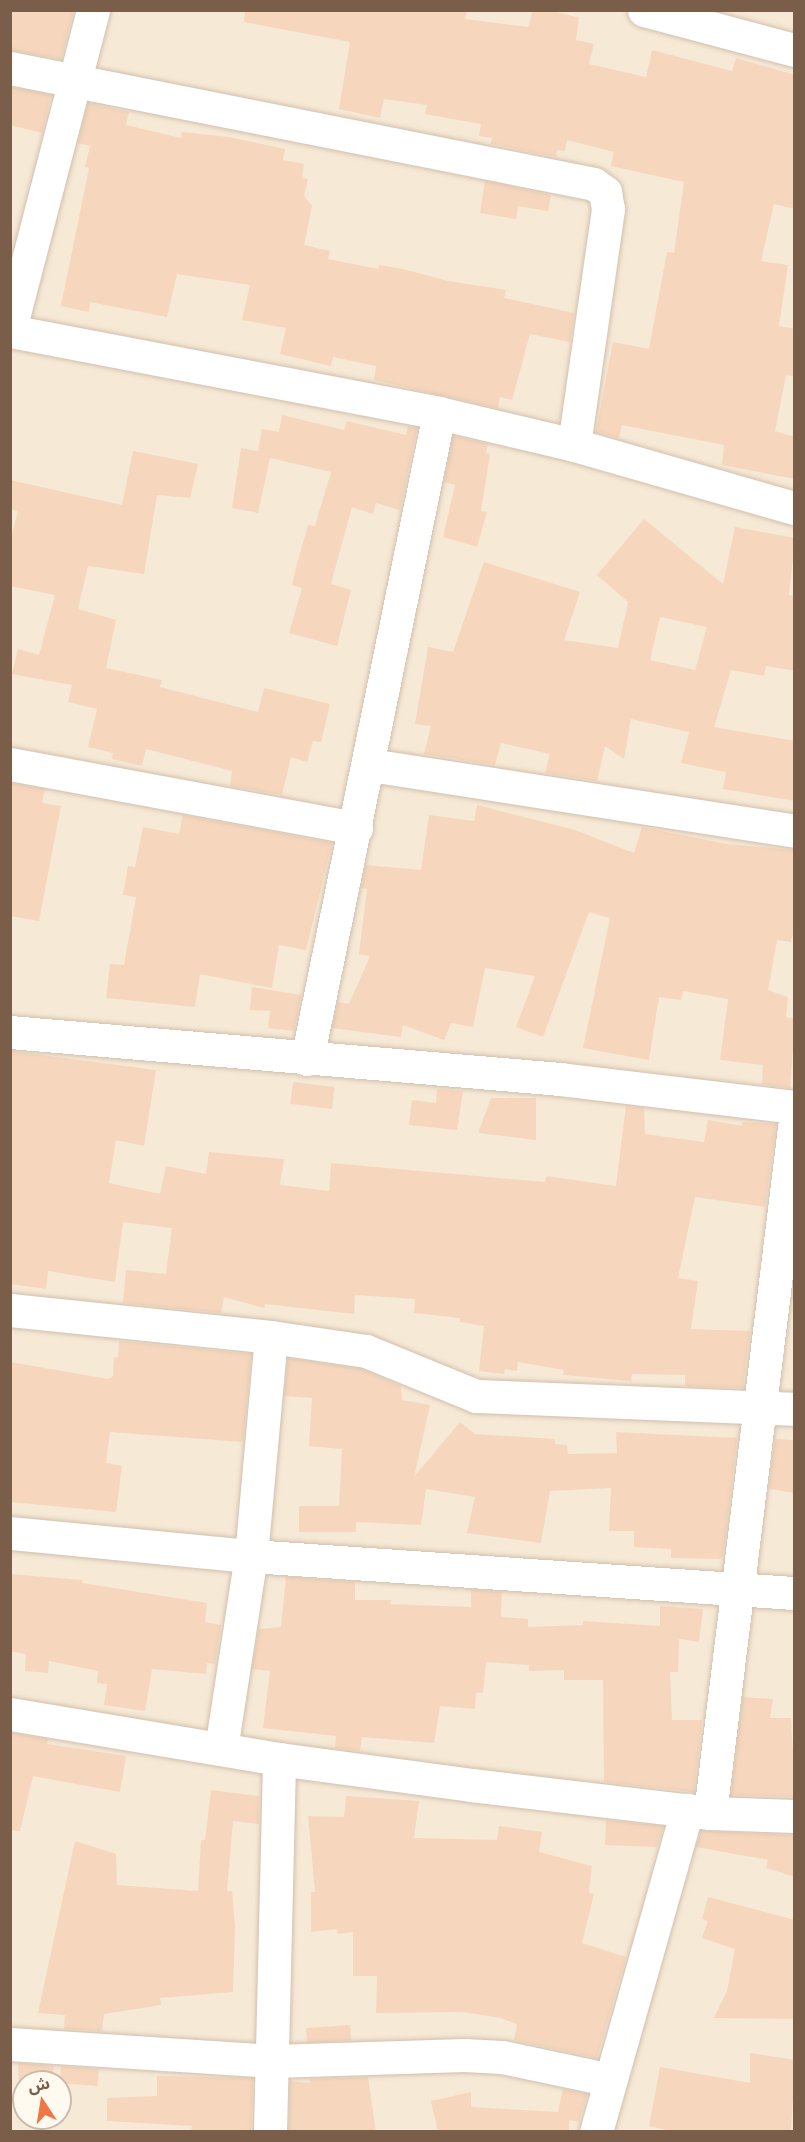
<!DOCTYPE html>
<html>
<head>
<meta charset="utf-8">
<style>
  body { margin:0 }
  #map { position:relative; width:805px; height:2142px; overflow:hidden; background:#fef7e8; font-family:"Exo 2","Noto Sans Arabic",sans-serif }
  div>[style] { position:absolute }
  .residential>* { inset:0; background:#f6e9d6 }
  .building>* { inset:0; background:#f6d7bd; transform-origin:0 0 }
  .roads { filter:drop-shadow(0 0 2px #d2bfac) drop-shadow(0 0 2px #d2bfac) }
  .minor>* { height:33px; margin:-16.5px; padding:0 16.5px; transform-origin:16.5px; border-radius:16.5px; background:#fff }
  span { translate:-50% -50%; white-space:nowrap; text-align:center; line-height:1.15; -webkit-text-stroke:5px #fffaf0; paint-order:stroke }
  .frame { position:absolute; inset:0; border:12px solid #7b5e49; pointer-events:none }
  .north { position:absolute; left:12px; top:2070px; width:60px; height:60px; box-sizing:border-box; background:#fffaf0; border:2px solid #cabcad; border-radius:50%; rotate:348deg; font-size:16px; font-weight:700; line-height:24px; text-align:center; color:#7b5e49 }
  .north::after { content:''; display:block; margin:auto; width:21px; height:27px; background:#f07645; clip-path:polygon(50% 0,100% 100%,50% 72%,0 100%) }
</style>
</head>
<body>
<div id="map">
  <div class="residential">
    <div style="clip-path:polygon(evenodd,11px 11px,794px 11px,794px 2131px,11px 2132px,11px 11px,24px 2082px,60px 2082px,60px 2118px,24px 2118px,24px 2082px)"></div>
  </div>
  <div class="building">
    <div style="clip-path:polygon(10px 10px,74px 10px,61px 59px,10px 50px)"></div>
    <div style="clip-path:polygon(245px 10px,467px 10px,465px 19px,528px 27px,533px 10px,550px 10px,579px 18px,576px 40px,594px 44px,589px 64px,646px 77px,652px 50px,732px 71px,736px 58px,795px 75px,795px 209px,774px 204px,761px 261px,788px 265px,779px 326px,795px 329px,795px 377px,786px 375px,775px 431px,795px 437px,795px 479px,722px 465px,724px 445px,622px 425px,619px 438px,596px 432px,613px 342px,649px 349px,667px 252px,674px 253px,684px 182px,611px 166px,614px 152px,567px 140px,565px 151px,557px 150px,556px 157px,491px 144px,492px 138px,479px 136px,481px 124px,425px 114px,427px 105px,384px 99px,380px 118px,339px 109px,350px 42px,244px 22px)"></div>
    <div style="clip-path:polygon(10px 87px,51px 95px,42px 133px,10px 125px)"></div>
    <div style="clip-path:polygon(88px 103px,129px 112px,126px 125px,181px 138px,182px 132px,229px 137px,285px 149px,283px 160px,304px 164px,302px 178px,308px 179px,304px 196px,312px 206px,304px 245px,330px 251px,328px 259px,378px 269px,379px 265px,403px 269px,448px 281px,506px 290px,504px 298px,574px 313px,570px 342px,530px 334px,512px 400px,500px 397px,498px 408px,374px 380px,376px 366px,333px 357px,331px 366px,280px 354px,286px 328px,242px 320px,250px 285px,177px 274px,167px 317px,90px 302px,89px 312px,61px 306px,89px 168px,85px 167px,90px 146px,78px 143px)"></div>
    <div style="clip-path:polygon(485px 181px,551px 195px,548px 211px,518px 206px,516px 219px,480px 213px)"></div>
    <div style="clip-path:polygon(282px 415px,344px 430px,347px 421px,406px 435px,408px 426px,417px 428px,400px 510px,376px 503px,373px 514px,352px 507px,331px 584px,351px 590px,337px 646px,289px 633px,302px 588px,292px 585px,298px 560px,308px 525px,315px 526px,331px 472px,270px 458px,258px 513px,232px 508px,241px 448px,258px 451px,262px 429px,279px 432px)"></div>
    <div style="clip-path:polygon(453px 436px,488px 444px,486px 453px,490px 454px,481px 511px,487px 512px,477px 547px,443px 537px,455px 485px,444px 482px)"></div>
    <div style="clip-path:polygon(133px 451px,198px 464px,190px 498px,157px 495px,144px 574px,88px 566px,78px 609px,116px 620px,106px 668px,162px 680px,160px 687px,258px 712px,264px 688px,330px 704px,321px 742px,313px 741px,307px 762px,291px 757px,282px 795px,230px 786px,232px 771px,146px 749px,142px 766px,112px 759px,113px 753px,88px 747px,97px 709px,68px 702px,72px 685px,12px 674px,18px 649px,39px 655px,55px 595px,10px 586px,10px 542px,18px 511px,10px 509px,10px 480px,122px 505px)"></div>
    <div style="clip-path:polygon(evenodd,644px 519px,723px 584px,735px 527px,795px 538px,789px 595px,795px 596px,795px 671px,766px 666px,764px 676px,731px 670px,714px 727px,795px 741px,795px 801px,723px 789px,726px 772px,681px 763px,689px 732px,631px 719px,624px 759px,605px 746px,597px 781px,545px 773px,550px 754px,501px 743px,495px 765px,424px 754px,431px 726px,415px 724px,428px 647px,453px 652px,484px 562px,580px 592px,564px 640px,618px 648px,628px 602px,597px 575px,644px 519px,660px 617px,707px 627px,695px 670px,650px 660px,660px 617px)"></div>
    <div style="clip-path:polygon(10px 783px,45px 789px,42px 803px,61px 806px,39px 921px,10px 916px)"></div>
    <div style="clip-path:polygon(477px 805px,575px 830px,634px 853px,642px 827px,727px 844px,795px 850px,795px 926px,791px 942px,777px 940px,768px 990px,788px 997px,786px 1017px,795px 1019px,790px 1088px,762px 1084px,763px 1065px,720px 1060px,728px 999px,683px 991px,681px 1000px,659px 997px,649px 1060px,583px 1048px,610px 918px,589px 912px,543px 1037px,516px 1027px,535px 976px,485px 968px,473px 1027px,451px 1023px,444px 1040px,403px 1025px,401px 1037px,332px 1028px,338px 1002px,349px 1004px,370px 956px,359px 954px,367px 889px,361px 888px,366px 865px,421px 870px,429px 815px,474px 821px)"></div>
    <div style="clip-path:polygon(183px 815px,332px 843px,306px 950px,279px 945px,272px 988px,200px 974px,195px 1007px,106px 998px,110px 964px,124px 965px,136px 897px,123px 895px,128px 866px,135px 867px,143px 827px,179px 834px)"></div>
    <div style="clip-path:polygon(252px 987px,301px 995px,294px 1031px,268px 1028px,270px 1011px,250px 1010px)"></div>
    <div style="clip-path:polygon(10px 1051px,156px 1070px,144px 1146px,116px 1140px,109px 1183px,160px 1194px,166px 1166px,206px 1174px,209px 1152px,284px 1159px,280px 1185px,329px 1191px,331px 1163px,545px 1182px,546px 1176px,616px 1186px,626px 1106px,644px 1108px,645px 1134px,704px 1142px,708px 1120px,742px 1126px,742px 1122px,776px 1124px,765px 1207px,695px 1197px,678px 1278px,698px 1281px,691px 1329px,750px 1331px,743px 1388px,685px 1386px,685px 1375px,632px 1374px,631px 1381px,563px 1375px,564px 1370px,518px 1362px,517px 1371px,505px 1369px,504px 1374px,479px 1371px,484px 1326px,460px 1322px,460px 1318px,414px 1313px,415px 1299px,355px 1295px,354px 1314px,265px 1304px,264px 1308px,224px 1297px,221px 1313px,123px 1303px,126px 1270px,166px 1274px,172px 1228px,123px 1222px,115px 1282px,48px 1271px,46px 1289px,10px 1284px)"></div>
    <div style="left:293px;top:1082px;width:42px;height:22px;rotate:7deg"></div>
    <div style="clip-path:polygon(437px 1089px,463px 1091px,457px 1130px,409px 1125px,412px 1100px,436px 1103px)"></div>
    <div style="clip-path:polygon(491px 1098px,536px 1098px,536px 1140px,478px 1133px)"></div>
    <div style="clip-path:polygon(119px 1341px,251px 1354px,243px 1442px,110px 1432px,106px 1463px,122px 1466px,116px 1512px,10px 1502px,10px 1362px,108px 1379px,113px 1376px,114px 1357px,118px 1358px)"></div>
    <div style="clip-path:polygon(288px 1358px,361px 1369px,401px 1386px,402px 1400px,430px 1405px,414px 1477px,460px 1422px,475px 1434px,555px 1439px,555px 1444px,567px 1445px,568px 1454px,617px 1453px,616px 1432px,737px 1438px,723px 1556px,720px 1559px,671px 1558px,671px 1549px,634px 1547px,634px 1531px,609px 1531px,611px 1488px,550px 1491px,541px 1543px,467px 1533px,475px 1497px,426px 1489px,421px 1525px,356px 1522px,356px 1532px,299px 1532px,299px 1506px,339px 1506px,342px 1449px,309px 1446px,312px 1398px,284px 1396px)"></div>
    <div style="clip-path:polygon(775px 1439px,795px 1440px,795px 1493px,769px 1489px)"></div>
    <div style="clip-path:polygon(10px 1574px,82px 1580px,82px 1583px,207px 1603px,205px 1622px,221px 1625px,215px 1664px,207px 1663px,206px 1674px,152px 1669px,145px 1711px,104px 1705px,107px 1684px,97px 1683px,98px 1671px,49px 1661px,48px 1673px,25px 1671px,26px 1654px,10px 1651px)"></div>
    <div style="clip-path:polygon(286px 1577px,355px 1582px,355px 1600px,391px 1600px,390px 1604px,471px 1607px,471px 1590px,502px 1592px,501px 1617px,528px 1619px,528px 1627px,583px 1625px,583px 1621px,660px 1626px,660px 1606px,703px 1609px,699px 1642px,679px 1639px,678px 1672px,670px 1672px,672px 1720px,702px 1720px,694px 1792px,604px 1782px,603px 1680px,564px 1680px,564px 1670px,529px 1671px,529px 1665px,486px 1662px,483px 1693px,476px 1693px,475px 1709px,440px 1706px,434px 1743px,362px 1737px,360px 1751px,335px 1748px,336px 1736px,263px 1728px,270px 1671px,252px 1669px,259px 1629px,281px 1627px)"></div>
    <div style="clip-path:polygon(743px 1697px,773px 1699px,770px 1718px,791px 1718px,795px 1797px,731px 1795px)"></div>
    <div style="clip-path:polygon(10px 1733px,48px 1739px,47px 1744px,126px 1756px,120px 1792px,33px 1776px,20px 1831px,10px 1830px)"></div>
    <div style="clip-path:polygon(211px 1790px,259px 1796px,259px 1824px,233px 1821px,227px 1891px,232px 1891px,235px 1926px,233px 1992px,160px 1998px,161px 2005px,104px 2014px,102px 2031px,64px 2029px,65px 2015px,38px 2013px,75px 1841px,116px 1854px,117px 1885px,198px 1891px,201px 1840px,205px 1840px)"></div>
    <div style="clip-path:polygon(346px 1796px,419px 1801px,414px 1838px,497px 1840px,499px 1826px,542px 1832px,539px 1852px,592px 1866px,589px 1893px,594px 1894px,582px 1943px,626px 1957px,597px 2058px,514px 2040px,517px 2024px,501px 2018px,463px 2012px,376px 2013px,377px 1976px,353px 1976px,353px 1932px,338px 1934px,337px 1929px,311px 1932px,311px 1892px,315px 1892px,308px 1816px,344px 1817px)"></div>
    <div style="clip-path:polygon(606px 1820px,663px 1826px,657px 1847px,605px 1845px)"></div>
    <div style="clip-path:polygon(701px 1831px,795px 1835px,795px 1877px,766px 1868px,768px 1860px,696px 1847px)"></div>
    <div style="clip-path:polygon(708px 1897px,795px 1920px,795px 2019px,714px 2018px,727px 1991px,735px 1949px,702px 1938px,708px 1921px,702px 1919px)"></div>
    <div style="left:350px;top:2025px;width:15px;height:44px;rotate:86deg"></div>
    <div style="clip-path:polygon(750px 2053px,795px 2060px,791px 2132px,675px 2132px,649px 2126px,660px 2067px,750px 2083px)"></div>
    <div style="clip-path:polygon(18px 2063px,54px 2066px,52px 2082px,24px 2082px,24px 2099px,19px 2099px)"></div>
    <div style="left:61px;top:2066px;width:38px;height:17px;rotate:5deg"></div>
    <div style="clip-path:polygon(157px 2076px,253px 2078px,251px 2132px,191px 2132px,192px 2126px,107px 2121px,107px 2098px,157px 2096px)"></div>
    <div style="clip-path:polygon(368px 2077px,376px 2132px,289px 2132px,290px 2081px,310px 2083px,310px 2079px)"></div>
    <div style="clip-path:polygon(563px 2089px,587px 2094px,579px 2122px,569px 2120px,569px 2132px,438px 2132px,431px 2101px,471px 2092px,471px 2107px,558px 2112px)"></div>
  </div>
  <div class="roads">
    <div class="minor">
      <div style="left:644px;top:10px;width:155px;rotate:14.9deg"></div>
      <div style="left:10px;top:68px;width:595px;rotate:11.23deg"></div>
      <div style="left:594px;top:184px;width:14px;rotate:36deg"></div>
      <div style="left:605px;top:192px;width:17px;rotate:80deg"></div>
      <div style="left:608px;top:209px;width:238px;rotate:98.2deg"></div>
      <div style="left:10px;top:329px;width:330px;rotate:-75.4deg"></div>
      <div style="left:10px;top:331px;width:437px;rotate:10.8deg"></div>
      <div style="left:439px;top:413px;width:139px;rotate:13.3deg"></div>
      <div style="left:574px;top:445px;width:229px;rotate:16deg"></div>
      <div style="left:10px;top:764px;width:352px;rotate:10.5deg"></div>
      <div style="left:370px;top:765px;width:429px;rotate:8.8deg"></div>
      <div style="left:10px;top:1032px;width:552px;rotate:4.88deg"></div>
      <div style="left:560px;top:1079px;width:236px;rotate:6.8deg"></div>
      <div style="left:307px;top:1059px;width:659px;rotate:-78.45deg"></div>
      <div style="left:10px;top:1310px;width:262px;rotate:5.9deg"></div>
      <div style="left:271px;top:1337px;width:96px;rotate:8.4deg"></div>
      <div style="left:366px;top:1351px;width:119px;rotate:22.2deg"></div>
      <div style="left:476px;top:1396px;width:318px;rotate:2.3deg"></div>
      <div style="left:10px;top:1533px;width:242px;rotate:5.5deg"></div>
      <div style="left:251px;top:1556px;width:544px;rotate:3.9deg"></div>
      <div style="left:10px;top:1714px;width:273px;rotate:9.5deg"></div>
      <div style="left:279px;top:1759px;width:194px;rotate:7.7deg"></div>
      <div style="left:471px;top:1785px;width:241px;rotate:6.7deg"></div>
      <div style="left:710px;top:1813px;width:84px;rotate:2deg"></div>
      <div style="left:221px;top:1749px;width:195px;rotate:-81.2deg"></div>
      <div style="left:251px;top:1556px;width:220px;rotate:-84.8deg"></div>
      <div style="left:710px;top:1813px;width:690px;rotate:-83.01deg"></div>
      <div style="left:10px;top:2044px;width:264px;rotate:3.7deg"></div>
      <div style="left:273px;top:2061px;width:191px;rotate:-1.8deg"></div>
      <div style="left:464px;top:2055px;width:38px;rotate:3deg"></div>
      <div style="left:502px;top:2057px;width:111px;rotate:11.9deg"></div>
      <div style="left:270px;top:2132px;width:373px;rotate:-88.6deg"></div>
      <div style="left:596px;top:2132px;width:335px;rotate:-74.2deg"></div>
    </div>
  </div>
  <div class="frame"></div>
  <div class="north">ش</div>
</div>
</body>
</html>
